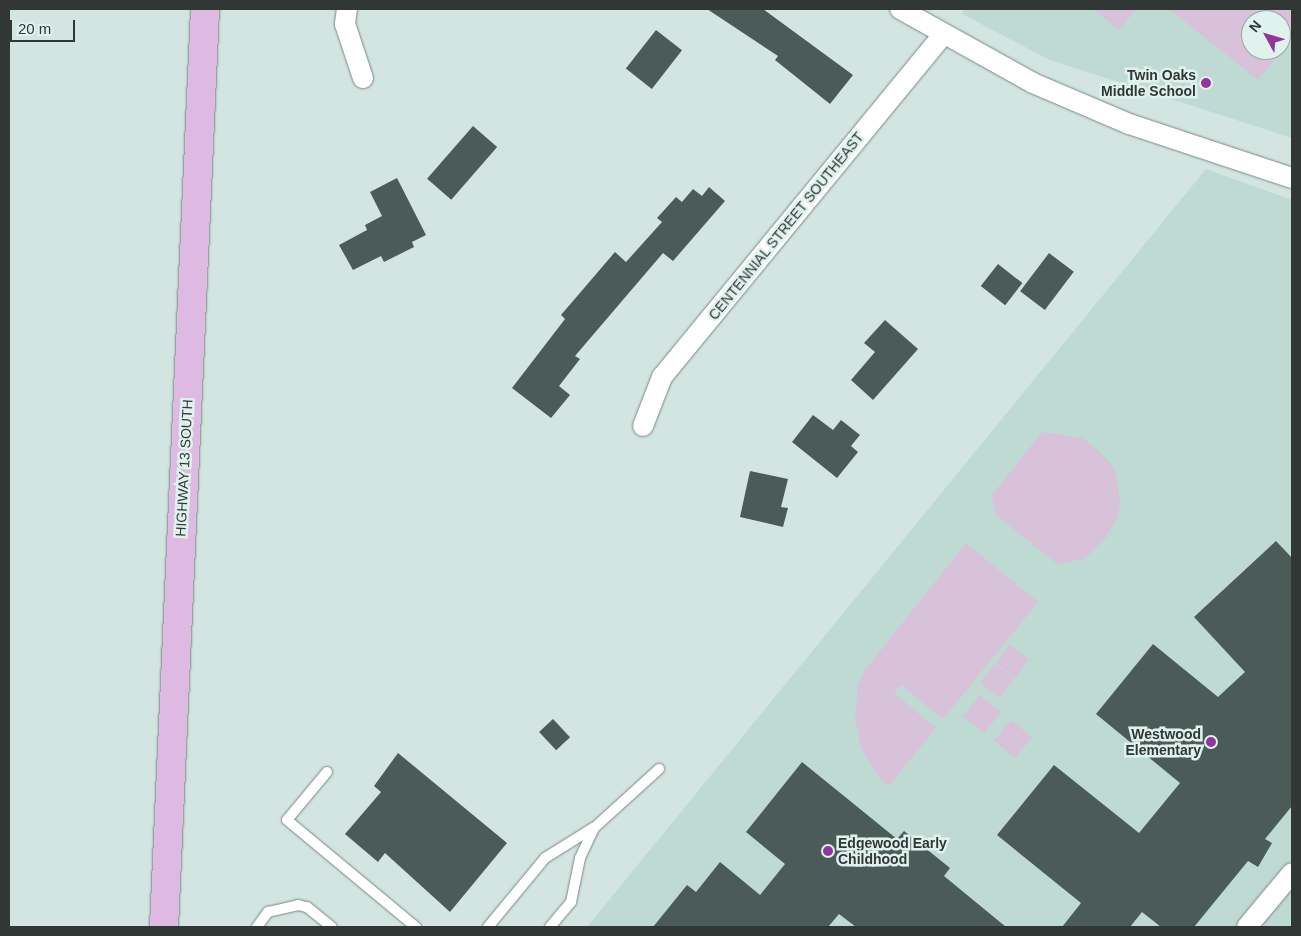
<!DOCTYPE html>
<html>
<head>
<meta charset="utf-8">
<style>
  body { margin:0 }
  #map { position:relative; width:1301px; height:936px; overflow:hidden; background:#d3e5e1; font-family:Arial,sans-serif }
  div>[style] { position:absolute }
  .built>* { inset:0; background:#bfd9d3 }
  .green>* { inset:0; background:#d8c2da; transform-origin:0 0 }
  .building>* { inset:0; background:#4b5b58; transform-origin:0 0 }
  .roads { filter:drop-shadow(0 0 1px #798986) drop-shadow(0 0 1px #798986) }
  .lane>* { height:10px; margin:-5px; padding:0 5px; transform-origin:5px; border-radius:5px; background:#fff }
  .street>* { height:20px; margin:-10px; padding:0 10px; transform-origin:10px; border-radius:10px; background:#fff }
  .primary>* { height:28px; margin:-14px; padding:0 14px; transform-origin:14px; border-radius:14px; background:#debae2 }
  .dots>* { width:14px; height:14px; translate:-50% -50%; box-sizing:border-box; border:2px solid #e0f2ee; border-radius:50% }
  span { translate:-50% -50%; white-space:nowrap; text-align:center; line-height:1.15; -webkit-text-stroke:5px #e0f2ee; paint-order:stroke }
  .poi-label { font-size:14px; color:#303735; font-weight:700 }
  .right { translate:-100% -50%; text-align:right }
  .left { translate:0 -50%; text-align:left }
  .street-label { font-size:14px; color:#303735 }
  .frame { position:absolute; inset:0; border:10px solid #303735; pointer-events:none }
  .north { position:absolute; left:1241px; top:10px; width:50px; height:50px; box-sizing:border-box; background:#e0f2ee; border:1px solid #9aa7a4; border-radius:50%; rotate:309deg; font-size:14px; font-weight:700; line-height:20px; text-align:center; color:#303735 }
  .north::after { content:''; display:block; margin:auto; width:18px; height:22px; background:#93359e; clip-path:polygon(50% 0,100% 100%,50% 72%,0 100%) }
  .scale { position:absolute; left:10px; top:20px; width:65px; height:22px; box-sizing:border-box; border:2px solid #303735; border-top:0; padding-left:6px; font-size:15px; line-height:18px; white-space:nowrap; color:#303735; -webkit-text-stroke:4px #e0f2ee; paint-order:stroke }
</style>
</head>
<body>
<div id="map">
  <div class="built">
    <div style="clip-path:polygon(evenodd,965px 9px,1292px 9px,1292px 138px,1050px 60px,962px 14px,965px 9px,1251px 20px,1281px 20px,1281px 50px,1251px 50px,1251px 20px)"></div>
    <div style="clip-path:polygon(1206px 169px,1292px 200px,1292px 927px,587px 927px)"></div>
  </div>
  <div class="green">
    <div style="clip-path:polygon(1093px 9px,1136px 9px,1119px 30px)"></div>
    <div style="clip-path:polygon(evenodd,1169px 9px,1292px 9px,1292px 37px,1258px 80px,1169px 9px,1251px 20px,1281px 20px,1281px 50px,1251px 50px,1251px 20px)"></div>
    <div style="clip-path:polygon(1042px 432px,1082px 438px,1092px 445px,1112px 465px,1117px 477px,1120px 503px,1118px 517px,1104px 540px,1084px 559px,1057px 564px,995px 514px,992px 495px)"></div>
    <div style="clip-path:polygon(966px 543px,1038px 602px,943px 719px,901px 685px,894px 693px,936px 728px,889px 786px,878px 776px,861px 748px,855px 717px,858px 685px,865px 670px)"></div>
    <div style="left:1010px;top:645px;width:24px;height:23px;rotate:38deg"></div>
    <div style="left:995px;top:664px;width:24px;height:24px;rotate:38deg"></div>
    <div style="left:980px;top:695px;width:27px;height:27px;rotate:39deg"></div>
    <div style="left:1011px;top:720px;width:27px;height:27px;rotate:39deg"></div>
  </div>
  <div class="building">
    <div style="clip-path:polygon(707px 9px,763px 9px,853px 75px,830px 104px,775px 60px,778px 56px)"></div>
    <div style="left:656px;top:30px;width:33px;height:49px;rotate:38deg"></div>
    <div style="left:473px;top:126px;width:32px;height:70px;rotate:41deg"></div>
    <div style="clip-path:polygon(397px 178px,426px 235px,412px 242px,414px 247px,384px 262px,381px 256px,353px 270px,339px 245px,367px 230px,365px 225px,382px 216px,370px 192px)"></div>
    <div style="clip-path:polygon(709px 187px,725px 201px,673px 261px,663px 253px,575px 356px,580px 359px,559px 386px,570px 395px,551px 418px,512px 388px,565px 319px,561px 315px,615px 252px,626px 262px,662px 222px,657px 218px,676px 197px,682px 202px,693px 189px,702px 196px)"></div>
    <div style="left:1049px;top:253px;width:31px;height:48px;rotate:37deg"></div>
    <div style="left:998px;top:264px;width:31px;height:28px;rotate:38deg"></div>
    <div style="clip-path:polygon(885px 320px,918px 349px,873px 400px,851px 380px,875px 352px,864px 343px)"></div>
    <div style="clip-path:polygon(813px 415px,833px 430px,841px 420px,860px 435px,851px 446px,858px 452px,837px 478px,792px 442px)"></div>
    <div style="clip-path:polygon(750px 471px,788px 479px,781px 507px,788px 508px,783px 527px,740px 517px)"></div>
    <div style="clip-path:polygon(1276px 541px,1292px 558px,1292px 806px,1265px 839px,1272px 843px,1258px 867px,1248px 861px,1194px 927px,1161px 927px,1142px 912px,1130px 927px,1062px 927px,1081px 903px,997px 835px,1054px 765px,1139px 833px,1180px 783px,1096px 714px,1153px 644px,1218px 697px,1245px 672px,1194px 617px)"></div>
    <div style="left:553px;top:719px;width:25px;height:19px;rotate:47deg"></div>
    <div style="clip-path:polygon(398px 753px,507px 843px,450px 912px,385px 853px,378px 862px,345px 834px,381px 792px,374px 786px)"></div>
    <div style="clip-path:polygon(802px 762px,897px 839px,904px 831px,950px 868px,944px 876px,1006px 927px,856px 927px,839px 914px,828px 927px,653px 927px,687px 885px,696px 892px,720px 862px,760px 895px,785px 864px,746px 832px)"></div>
  </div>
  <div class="roads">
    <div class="lane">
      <div style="left:327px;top:772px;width:62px;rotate:129.8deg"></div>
      <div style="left:287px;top:820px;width:168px;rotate:39.7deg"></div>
      <div style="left:257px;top:927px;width:19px;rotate:-54deg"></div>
      <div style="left:268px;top:912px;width:31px;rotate:-13deg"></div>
      <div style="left:298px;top:905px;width:9px;rotate:13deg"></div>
      <div style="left:307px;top:907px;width:32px;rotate:39deg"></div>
      <div style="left:488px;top:927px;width:89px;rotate:-50.4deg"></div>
      <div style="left:545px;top:858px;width:57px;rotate:-32deg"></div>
      <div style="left:550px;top:927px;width:33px;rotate:-50deg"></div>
      <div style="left:571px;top:902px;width:45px;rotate:-78.4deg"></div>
      <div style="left:580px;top:858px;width:33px;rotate:-65deg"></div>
      <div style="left:594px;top:828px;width:88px;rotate:-42.2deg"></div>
    </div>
    <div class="street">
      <div style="left:347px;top:9px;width:15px;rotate:98deg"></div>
      <div style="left:345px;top:24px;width:57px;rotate:71.6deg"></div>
      <div style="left:900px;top:9px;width:152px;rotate:29.1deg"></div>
      <div style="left:1033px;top:83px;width:104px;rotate:23.1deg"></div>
      <div style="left:1129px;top:124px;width:172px;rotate:18.3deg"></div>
      <div style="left:643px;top:426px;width:53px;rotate:-68.8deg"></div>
      <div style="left:662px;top:377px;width:443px;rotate:-50.6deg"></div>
      <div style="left:1247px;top:927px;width:70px;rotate:-50.2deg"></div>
    </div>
    <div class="primary">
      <div style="left:164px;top:927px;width:919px;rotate:-87.44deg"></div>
    </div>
  </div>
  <div class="dots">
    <div style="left:1206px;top:83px;background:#93359e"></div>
    <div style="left:1211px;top:742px;background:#93359e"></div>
    <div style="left:828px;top:851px;background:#93359e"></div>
  </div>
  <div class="poi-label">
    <span class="right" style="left:1196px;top:83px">Twin Oaks<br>Middle School</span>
    <span class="right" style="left:1201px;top:742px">Westwood<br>Elementary</span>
    <span class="left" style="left:838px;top:851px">Edgewood Early<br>Childhood</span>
  </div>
  <div class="street-label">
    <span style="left:786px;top:226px;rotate:-51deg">CENTENNIAL STREET SOUTHEAST</span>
    <span style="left:184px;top:468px;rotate:-87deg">HIGHWAY 13 SOUTH</span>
  </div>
  <div class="frame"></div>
  <div class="north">N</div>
  <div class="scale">20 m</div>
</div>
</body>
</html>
